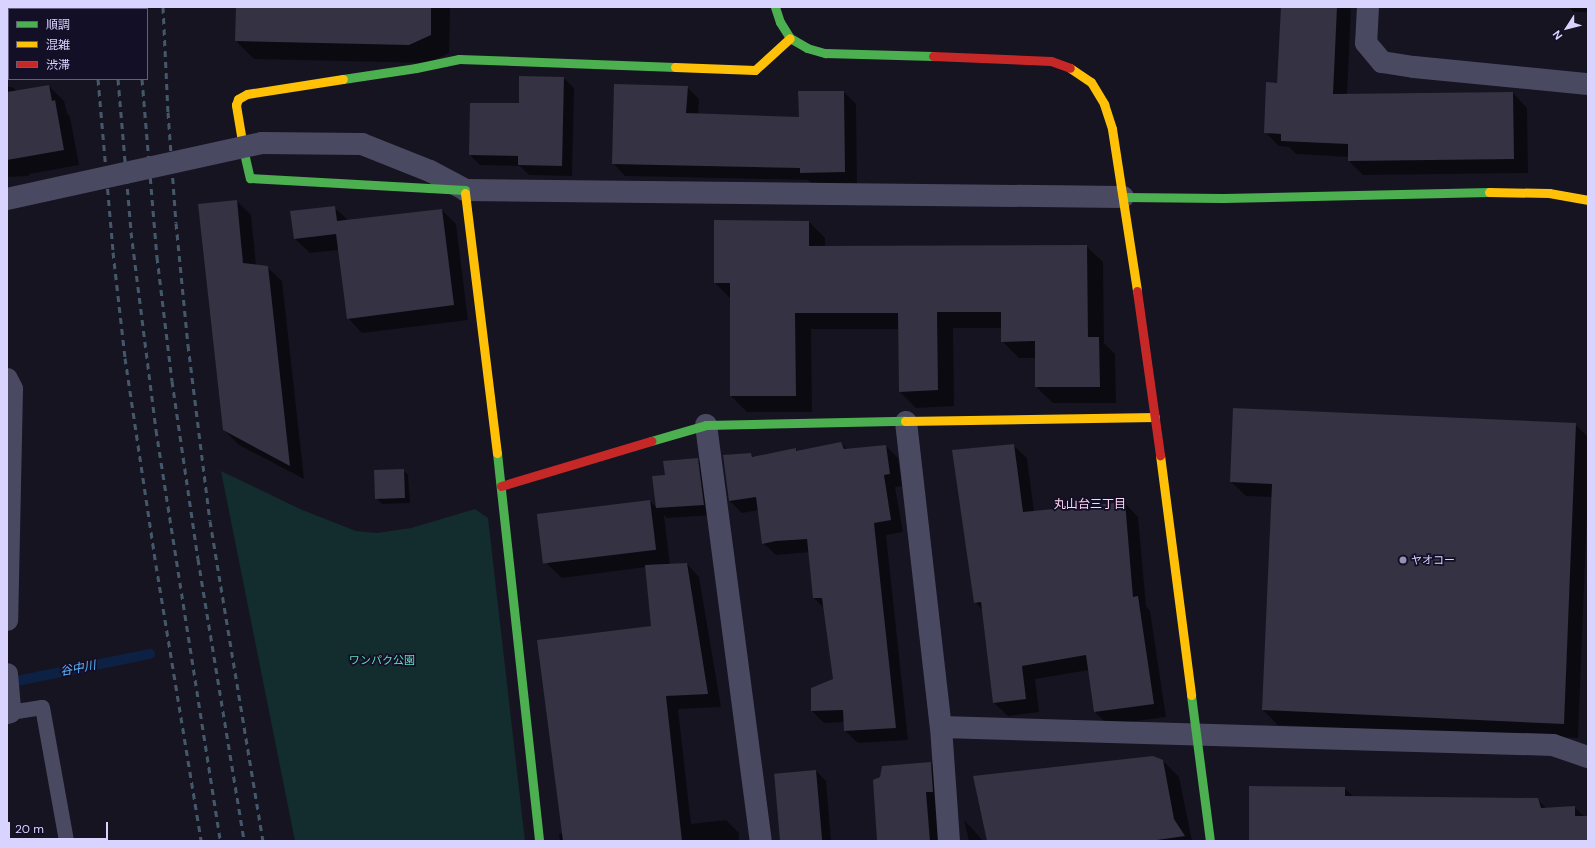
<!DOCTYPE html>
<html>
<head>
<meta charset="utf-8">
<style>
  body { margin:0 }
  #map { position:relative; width:1595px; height:848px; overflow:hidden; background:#161421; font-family:"DM Sans","Noto Sans JP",sans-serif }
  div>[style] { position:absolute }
  .green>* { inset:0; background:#132c2d }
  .shadow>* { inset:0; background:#0007 }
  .stream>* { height:10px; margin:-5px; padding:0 5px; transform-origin:5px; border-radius:5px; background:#0d2144 }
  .building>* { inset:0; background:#343243; transform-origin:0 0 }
  .lane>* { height:15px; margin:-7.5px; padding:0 7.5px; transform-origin:7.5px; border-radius:7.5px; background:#4a4962 }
  .street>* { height:22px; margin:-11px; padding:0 11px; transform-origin:11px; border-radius:11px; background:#4a4962 }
  .fast>* { height:9px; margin:-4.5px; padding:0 4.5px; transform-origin:4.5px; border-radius:4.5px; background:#4caf50 }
  .slow>* { height:9px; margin:-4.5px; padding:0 4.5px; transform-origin:4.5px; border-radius:4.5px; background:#ffc107 }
  .jam>* { height:9px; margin:-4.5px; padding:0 4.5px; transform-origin:4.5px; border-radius:4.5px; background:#c62828 }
  .rail>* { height:3px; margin-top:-1.5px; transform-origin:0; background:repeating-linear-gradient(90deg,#43596b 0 6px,transparent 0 11px) }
  .street-bridge>* { height:22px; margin:-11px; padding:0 11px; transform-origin:11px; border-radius:11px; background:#4a4962 }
  .dots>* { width:11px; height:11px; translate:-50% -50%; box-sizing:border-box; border:2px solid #130f26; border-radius:50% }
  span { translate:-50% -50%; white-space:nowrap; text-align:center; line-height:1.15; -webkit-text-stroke:3.5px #130f26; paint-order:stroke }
  .poi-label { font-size:11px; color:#d9d4ff }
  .left { translate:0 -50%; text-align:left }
  .park-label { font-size:11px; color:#5fe0c0 }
  .neighbourhood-label { font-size:12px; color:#ffd6f0 }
  .water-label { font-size:12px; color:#62b6ff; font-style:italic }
  .frame { position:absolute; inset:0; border:8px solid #d9d4ff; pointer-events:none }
  .legend { position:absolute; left:8px; top:8px; width:140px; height:72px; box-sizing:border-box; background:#130f26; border:1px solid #625e7d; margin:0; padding:5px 7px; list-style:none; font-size:12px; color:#d9d4ff }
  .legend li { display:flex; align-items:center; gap:8px; height:20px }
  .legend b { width:20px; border:1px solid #625e7d }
  .north { position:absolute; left:1547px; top:8px; width:40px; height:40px; -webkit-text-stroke:3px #130f26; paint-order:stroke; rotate:234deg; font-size:11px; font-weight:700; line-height:16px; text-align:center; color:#d9d4ff }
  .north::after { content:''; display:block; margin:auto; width:14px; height:18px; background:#d9d4ff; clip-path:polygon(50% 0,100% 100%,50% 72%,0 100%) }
  .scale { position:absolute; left:8px; top:822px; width:100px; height:18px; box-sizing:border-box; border:2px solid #d9d4ff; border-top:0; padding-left:5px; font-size:12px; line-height:14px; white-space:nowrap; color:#d9d4ff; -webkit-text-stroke:3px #130f26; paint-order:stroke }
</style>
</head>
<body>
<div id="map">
  <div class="green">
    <div style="clip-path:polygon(221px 471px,300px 509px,356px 531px,377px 533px,411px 528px,475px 509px,488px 518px,525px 841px,295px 841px)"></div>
  </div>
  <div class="shadow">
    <div style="clip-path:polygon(237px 7px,450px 7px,449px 53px,428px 63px,254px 59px,236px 41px)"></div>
    <div style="clip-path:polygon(1282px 7px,1351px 7px,1347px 95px,1513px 93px,1527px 108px,1528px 173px,1363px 175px,1349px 161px,1349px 157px,1296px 154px,1289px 147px,1279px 146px,1265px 132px,1278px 84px)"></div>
    <div style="clip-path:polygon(1569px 7px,1588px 7px,1588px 12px,1574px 12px)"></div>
    <div style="clip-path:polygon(564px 78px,574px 88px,572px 176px,529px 175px,520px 166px,480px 165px,470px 155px,471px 104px,520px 104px)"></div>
    <div style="clip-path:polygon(49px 86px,64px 101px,67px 113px,70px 117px,79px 165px,29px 174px,29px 176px,7px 177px,7px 87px,12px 87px,17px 91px)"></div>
    <div style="clip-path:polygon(687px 87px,699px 99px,698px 114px,800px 118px,844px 92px,856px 104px,857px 184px,813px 184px,808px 180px,625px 176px,613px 163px)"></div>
    <div style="clip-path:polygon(237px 201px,251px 215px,256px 265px,267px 267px,282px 281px,304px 479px,239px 445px,224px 430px)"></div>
    <div style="clip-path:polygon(334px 207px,349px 221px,442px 210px,456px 224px,468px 320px,362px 333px,348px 318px,339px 250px,310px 253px,295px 239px,291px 212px)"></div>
    <div style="clip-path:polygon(809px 222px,825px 238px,825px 247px,1086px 246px,1103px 262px,1104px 343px,1115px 354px,1116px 403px,1053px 403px,1036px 387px,1036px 358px,1019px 358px,1002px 341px,1002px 328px,953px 328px,954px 406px,916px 408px,900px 392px,899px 329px,811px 329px,812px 412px,747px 412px,731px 396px,731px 299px,715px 283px)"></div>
    <div style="clip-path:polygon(1575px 424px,1588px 437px,1588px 486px,1578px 738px,1278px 725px,1263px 710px,1272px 497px,1246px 496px,1231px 482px)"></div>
    <div style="clip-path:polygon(841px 443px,847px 449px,886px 446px,898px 458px,902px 486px,895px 487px,903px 532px,886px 535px,908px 740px,858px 743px,845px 731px,845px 722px,824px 723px,812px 711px,834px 680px,824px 608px,814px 598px,809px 552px,776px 555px,763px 543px,759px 510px,742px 513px,730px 501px,751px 454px,755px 458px,795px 449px,798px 451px)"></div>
    <div style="clip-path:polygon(1013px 445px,1027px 458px,1034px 512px,1125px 503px,1138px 517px,1146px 606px,1150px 611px,1166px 717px,1108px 725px,1095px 712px,1089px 670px,1035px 679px,1039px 712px,1008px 716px,994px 703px,983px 610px,975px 602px)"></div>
    <div style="clip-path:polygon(697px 459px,707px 469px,714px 515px,667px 518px,664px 515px,670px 565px,687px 564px,699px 577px,721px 707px,678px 709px,691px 824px,726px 820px,739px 833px,739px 841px,560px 841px,559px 834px,563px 833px,652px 627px,646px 567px,562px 578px,547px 564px,650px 501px,657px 508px,666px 476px)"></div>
    <div style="clip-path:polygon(403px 470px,408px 475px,410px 503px,382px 504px,377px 499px)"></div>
    <div style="clip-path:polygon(1163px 761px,1179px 777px,1192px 841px,988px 841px)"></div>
    <div style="clip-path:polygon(931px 763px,945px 778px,943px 841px,878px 841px)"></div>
    <div style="clip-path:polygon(816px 771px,826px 781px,831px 841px,781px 841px)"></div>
    <div style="clip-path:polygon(1344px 788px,1354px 797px,1537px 799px,1547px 809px,1574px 807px,1585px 817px,1588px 817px,1588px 841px,1250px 841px)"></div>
    <div style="clip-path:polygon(964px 820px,978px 835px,983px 841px,969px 841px)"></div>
  </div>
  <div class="stream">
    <div style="left:7px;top:683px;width:146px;rotate:-11.5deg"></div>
  </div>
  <div class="building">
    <div style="clip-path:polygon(236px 7px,431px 7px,431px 35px,409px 45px,235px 41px)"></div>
    <div style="clip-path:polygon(1281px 7px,1337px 7px,1333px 94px,1513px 92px,1514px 159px,1348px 161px,1348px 144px,1281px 141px,1281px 134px,1264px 133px,1266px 82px,1277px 83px)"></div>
    <div style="clip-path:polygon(519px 76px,564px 77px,562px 166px,518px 165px,518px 156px,469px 155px,470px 103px,519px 103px)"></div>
    <div style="clip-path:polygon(614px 84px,688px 86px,686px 113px,799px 117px,798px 91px,844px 91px,845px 172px,800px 173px,800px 168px,612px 164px)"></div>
    <div style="clip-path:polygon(49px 85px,52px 101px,55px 100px,64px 150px,7px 160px,7px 92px)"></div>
    <div style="clip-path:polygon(237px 200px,243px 263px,268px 266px,290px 466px,223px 430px,198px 204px)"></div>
    <div style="clip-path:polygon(335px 206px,337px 221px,442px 209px,454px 305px,347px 319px,336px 234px,294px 239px,290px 211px)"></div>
    <div style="clip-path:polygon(714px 220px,809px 221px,809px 246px,1087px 245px,1088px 337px,1099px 337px,1100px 387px,1035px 387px,1035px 341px,1001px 342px,1001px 312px,937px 312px,938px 390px,899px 392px,898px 313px,795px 313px,796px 396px,730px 396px,730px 283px,714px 283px)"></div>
    <div style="clip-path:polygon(1233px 408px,1576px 423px,1564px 724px,1262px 710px,1272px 484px,1230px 482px)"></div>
    <div style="clip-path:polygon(841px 442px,844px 449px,886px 445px,890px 474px,884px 475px,891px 520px,874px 523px,896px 728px,844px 731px,843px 710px,811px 711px,811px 688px,833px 679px,822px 598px,813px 598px,807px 539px,776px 541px,762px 544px,756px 497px,729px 501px,723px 455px,751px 453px,752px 457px,796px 448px,796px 451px)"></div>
    <div style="clip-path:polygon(1014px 444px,1023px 512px,1125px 502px,1133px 597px,1138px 596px,1154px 704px,1094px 712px,1086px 655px,1022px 666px,1026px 699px,993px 703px,981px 602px,974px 603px,952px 450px)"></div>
    <div style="clip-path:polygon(698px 458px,704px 505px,656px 508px,652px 476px,665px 475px,663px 461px)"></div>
    <div style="left:404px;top:469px;width:29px;height:30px;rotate:88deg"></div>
    <div style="left:650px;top:500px;width:50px;height:114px;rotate:83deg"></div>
    <div style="clip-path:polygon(687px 563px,708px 694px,666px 696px,682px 841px,563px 841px,537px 640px,651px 626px,645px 565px)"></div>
    <div style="clip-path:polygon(1153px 756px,1163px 760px,1174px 819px,1185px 836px,1150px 841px,987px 841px,973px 776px)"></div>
    <div style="clip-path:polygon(931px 762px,933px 792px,926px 792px,930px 841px,877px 841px,873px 780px,880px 777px,882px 766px)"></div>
    <div style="left:816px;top:770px;width:71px;height:42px;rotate:85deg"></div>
    <div style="clip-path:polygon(1249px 786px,1345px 787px,1345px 796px,1538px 798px,1541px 808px,1575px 806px,1575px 816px,1588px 816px,1588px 841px,1249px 841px)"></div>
  </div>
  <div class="lane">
    <div style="left:10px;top:712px;width:32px;rotate:-9deg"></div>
    <div style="left:42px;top:707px;width:136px;rotate:79.8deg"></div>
  </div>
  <div class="street">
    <div style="left:1368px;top:7px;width:36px;rotate:93deg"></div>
    <div style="left:1366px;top:43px;width:25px;rotate:50deg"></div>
    <div style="left:1382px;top:62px;width:32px;rotate:9deg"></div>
    <div style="left:1414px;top:67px;width:175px;rotate:5.6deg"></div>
    <div style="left:362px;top:144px;width:73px;rotate:21.7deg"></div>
    <div style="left:430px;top:171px;width:40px;rotate:28deg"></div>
    <div style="left:465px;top:190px;width:658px;rotate:0.61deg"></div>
    <div style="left:7px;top:379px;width:11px;rotate:63deg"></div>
    <div style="left:12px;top:389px;width:231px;rotate:91.2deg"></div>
    <div style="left:906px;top:422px;width:307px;rotate:83.5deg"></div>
    <div style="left:941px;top:727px;width:114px;rotate:86deg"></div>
    <div style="left:706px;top:425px;width:420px;rotate:82.5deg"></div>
    <div style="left:7px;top:674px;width:38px;rotate:85deg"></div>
    <div style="left:10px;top:712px;width:3px;rotate:162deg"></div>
    <div style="left:941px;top:727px;width:612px;rotate:1.68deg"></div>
    <div style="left:1553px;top:745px;width:37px;rotate:19deg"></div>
  </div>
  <div class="fast">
    <div style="left:775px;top:7px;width:16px;rotate:72deg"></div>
    <div style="left:780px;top:22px;width:19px;rotate:58deg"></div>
    <div style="left:790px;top:38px;width:20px;rotate:30deg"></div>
    <div style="left:807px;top:48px;width:19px;rotate:16deg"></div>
    <div style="left:825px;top:53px;width:108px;rotate:1.6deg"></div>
    <div style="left:343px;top:79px;width:74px;rotate:-8.6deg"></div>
    <div style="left:416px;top:68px;width:44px;rotate:-11.8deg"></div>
    <div style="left:459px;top:59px;width:216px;rotate:2.1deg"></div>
    <div style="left:244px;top:153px;width:26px;rotate:77deg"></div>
    <div style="left:250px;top:178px;width:215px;rotate:3.2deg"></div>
    <div style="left:465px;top:190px;width:3px;rotate:90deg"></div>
    <div style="left:1123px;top:197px;width:100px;rotate:0.6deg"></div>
    <div style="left:1223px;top:198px;width:266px;rotate:-1.3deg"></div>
    <div style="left:651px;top:441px;width:57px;rotate:-16.2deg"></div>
    <div style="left:706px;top:425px;width:199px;rotate:-1.2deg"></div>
    <div style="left:497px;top:453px;width:390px;rotate:83.8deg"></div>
    <div style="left:1191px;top:695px;width:147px;rotate:82.6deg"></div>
  </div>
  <div class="slow">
    <div style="left:675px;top:67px;width:80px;rotate:2.1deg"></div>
    <div style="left:755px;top:70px;width:47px;rotate:-42.4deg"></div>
    <div style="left:1070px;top:68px;width:25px;rotate:34deg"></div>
    <div style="left:1091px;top:82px;width:26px;rotate:59deg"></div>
    <div style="left:1104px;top:104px;width:26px;rotate:72deg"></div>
    <div style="left:1112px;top:129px;width:164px;rotate:81.2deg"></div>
    <div style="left:244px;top:153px;width:49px;rotate:-99.5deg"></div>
    <div style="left:236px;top:105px;width:6px;rotate:-72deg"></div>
    <div style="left:238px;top:99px;width:10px;rotate:-29deg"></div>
    <div style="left:247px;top:94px;width:97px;rotate:-8.9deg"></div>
    <div style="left:1489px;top:192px;width:60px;rotate:1deg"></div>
    <div style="left:1549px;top:193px;width:40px;rotate:10deg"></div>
    <div style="left:465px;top:193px;width:262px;rotate:83deg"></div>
    <div style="left:905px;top:421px;width:250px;rotate:-0.9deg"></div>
    <div style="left:1160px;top:455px;width:242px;rotate:82.6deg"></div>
  </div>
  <div class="jam">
    <div style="left:933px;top:56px;width:118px;rotate:2.4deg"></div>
    <div style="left:1051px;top:61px;width:20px;rotate:20deg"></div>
    <div style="left:1137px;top:291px;width:166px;rotate:82deg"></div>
    <div style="left:501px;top:486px;width:157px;rotate:-16.7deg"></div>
  </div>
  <div class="rail">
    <div style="left:93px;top:7px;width:2px;rotate:90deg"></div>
    <div style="left:112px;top:7px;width:2px;rotate:90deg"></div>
    <div style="left:137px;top:7px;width:2px;rotate:90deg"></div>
    <div style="left:163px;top:7px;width:105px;rotate:87.3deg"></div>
    <div style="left:168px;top:112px;width:111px;rotate:85.9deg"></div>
    <div style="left:176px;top:223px;width:123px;rotate:84.4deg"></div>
    <div style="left:188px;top:345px;width:177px;rotate:82.9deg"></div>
    <div style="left:210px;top:521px;width:324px;rotate:80.6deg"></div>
    <div style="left:98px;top:79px;width:174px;rotate:85deg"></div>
    <div style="left:113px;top:252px;width:107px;rotate:83.5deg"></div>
    <div style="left:125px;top:358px;width:209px;rotate:81.5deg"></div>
    <div style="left:156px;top:565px;width:280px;rotate:80.7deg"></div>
    <div style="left:118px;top:79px;width:154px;rotate:85.1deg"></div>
    <div style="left:131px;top:232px;width:200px;rotate:82.8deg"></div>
    <div style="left:156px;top:430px;width:416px;rotate:81.1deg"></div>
    <div style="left:142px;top:79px;width:179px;rotate:85.2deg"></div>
    <div style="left:157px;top:257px;width:125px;rotate:83.1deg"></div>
    <div style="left:172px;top:381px;width:180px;rotate:81.7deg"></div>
    <div style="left:198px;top:559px;width:286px;rotate:80.7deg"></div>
  </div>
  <div class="street-bridge">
    <div style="left:7px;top:199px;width:261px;rotate:-12.4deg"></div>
    <div style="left:262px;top:143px;width:100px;rotate:0.6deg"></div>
  </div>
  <div class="dots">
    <div style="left:1403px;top:560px;background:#9591b1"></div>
  </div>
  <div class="poi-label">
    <span class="left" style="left:1411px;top:560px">ヤオコー</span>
  </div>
  <div class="park-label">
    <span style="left:382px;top:660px">ワンパク公園</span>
  </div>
  <div class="neighbourhood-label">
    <span style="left:1090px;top:505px">丸山台三丁目</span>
  </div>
  <div class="water-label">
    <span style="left:78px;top:669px;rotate:-11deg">谷中川</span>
  </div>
  <div class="frame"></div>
  <ul class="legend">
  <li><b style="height:5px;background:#4caf50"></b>順調</li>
  <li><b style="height:5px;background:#ffc107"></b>混雑</li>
  <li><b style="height:5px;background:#c62828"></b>渋滞</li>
  </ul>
  <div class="north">N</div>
  <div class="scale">20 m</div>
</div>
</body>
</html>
